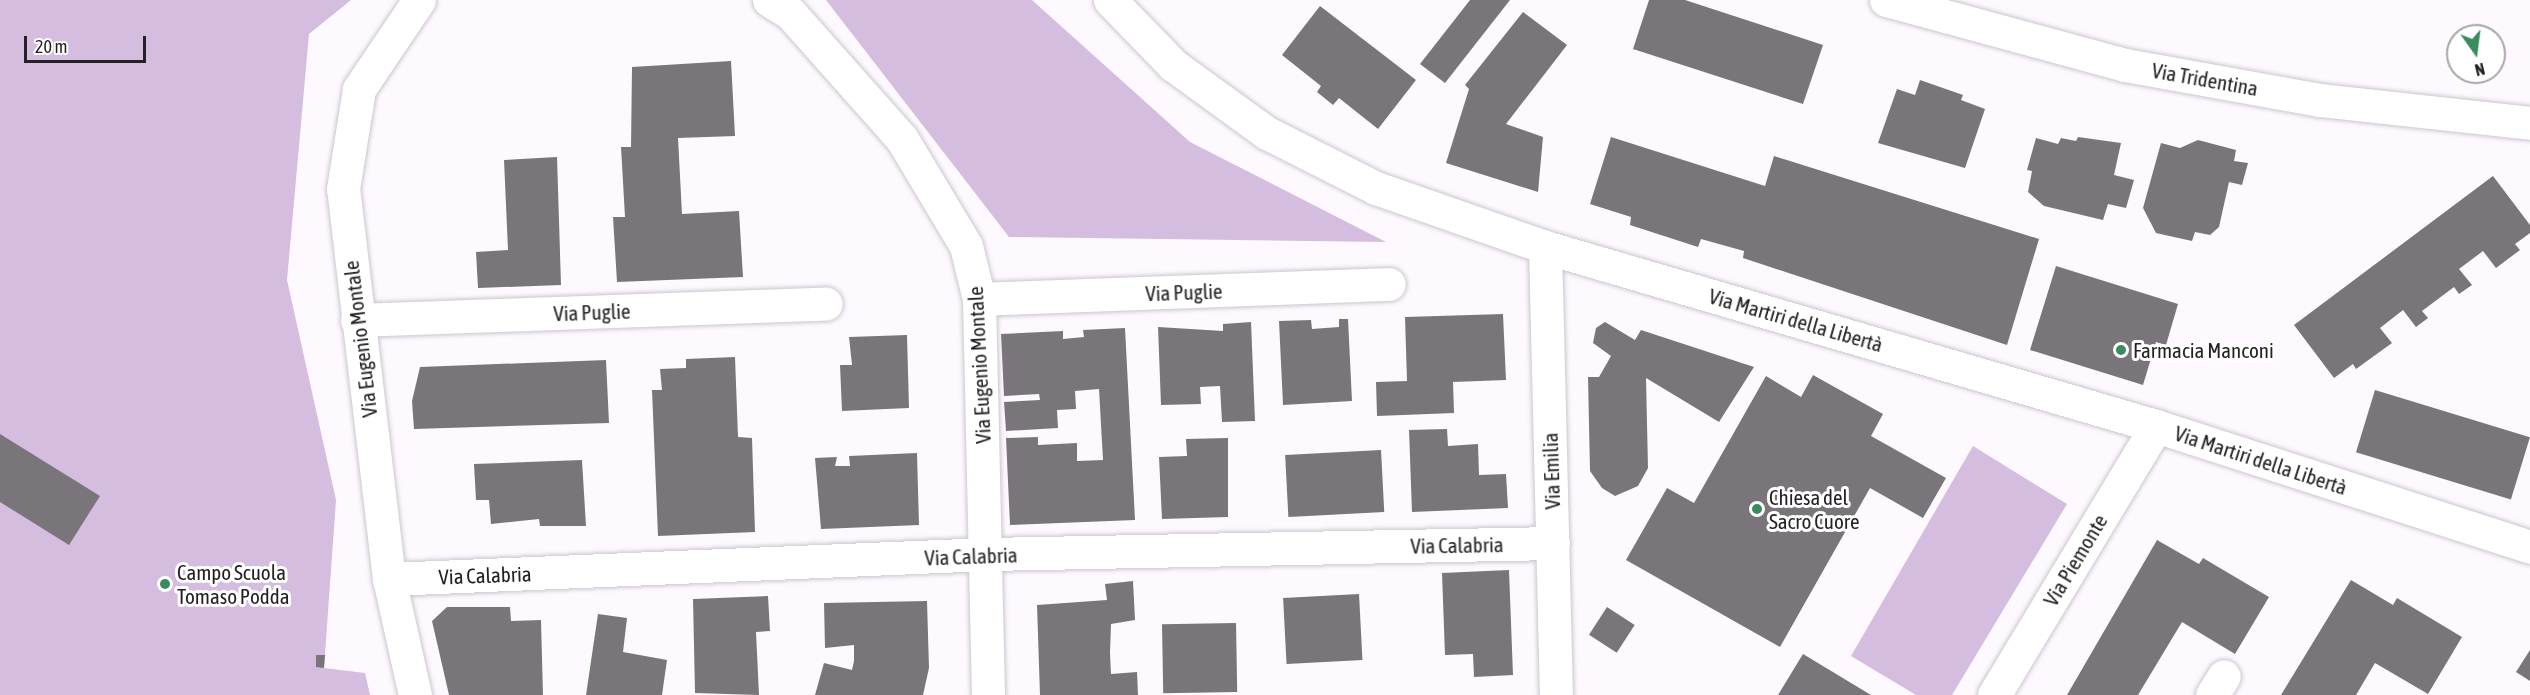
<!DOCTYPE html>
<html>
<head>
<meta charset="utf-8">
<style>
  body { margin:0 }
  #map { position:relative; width:2530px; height:695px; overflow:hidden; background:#fdf9fe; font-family:"Asap Condensed",sans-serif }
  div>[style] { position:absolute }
  .green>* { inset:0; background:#d4bdde }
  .building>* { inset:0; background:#79757b; transform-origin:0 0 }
  .roads { filter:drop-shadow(0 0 2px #cbc6ce) drop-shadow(0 0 2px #cbc6ce) }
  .minor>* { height:33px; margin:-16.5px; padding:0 16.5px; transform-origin:16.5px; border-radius:16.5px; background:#fff }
  .dots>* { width:16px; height:16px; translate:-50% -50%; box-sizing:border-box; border:3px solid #fff; border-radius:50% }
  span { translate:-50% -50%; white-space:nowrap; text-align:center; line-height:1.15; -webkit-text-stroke:6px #fff; paint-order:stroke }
  .street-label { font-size:21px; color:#232123 }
  .poi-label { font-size:21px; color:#232123 }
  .left { translate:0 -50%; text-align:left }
  .north { position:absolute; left:2446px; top:24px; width:60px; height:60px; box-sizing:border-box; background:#fff; border:2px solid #a7a6a7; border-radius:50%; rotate:166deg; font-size:16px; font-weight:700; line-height:24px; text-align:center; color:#232123 }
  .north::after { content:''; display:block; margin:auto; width:21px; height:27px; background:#398c5e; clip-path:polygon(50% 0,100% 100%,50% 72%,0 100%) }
  .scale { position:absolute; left:24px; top:36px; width:122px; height:27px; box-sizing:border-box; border:3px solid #232123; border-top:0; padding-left:8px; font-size:18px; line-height:21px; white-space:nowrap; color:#232123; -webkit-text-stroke:4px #fff; paint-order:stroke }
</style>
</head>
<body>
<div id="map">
  <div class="green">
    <div style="clip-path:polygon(0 0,351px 0,309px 34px,287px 280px,336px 500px,324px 668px,365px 673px,370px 695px,0 695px)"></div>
    <div style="clip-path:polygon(826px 0,1032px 0,1190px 142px,1386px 242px,1009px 237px)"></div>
    <div style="clip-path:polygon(1973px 446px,2067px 504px,1952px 695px,1916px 695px,1851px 656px)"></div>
  </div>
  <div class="building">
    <div style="clip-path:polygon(1470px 0,1510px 0,1445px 83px,1420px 64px)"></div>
    <div style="clip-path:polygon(1649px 0,1685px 0,1823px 45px,1803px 104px,1633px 49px)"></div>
    <div style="clip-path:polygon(1320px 6px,1416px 80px,1378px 129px,1339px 98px,1333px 105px,1317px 92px,1321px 86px,1282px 55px)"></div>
    <div style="clip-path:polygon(1523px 12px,1567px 45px,1506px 124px,1543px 137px,1538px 192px,1446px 163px,1469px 89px,1465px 85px)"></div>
    <div style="clip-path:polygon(731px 61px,735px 136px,678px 138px,682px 214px,739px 211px,743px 277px,617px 282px,613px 217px,625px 217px,621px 147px,631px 147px,632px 67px)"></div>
    <div style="clip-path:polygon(1920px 80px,1963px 95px,1961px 100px,1985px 109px,1965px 168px,1878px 143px,1897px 89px,1915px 95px)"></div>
    <div style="clip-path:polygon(1611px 137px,1765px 186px,1774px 156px,2039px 239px,2007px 345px,1743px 258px,1744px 251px,1701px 239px,1698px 247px,1630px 225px,1631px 217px,1590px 204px)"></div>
    <div style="clip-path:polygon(2078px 137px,2121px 143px,2114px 175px,2134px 180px,2126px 208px,2108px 204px,2103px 220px,2044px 206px,2028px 192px,2032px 171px,2027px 170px,2036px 138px,2058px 144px,2061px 138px,2076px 141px)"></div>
    <div style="clip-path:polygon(2198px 140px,2236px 150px,2234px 161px,2248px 163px,2242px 185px,2229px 182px,2219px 227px,2210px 235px,2195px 232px,2192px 241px,2156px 233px,2143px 208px,2161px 143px,2180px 148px)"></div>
    <div style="clip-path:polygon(557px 157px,561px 285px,478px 288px,476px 252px,508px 250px,504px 160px)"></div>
    <div style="clip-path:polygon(2493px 176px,2530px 225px,2530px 233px,2515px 244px,2520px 250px,2496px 268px,2483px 251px,2459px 269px,2472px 285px,2459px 294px,2454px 287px,2422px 311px,2428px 318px,2416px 327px,2403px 310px,2380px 328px,2392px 343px,2356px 369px,2353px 364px,2334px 378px,2294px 325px)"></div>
    <div style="clip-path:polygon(2056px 266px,2178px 304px,2166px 345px,2156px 342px,2143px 385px,2030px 350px)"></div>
    <div style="clip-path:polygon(1503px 314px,1506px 380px,1453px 382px,1454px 413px,1377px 416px,1376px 382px,1407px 381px,1405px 317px)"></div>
    <div style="clip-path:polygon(1339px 319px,1348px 319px,1352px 401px,1283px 405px,1279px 321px,1311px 320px,1312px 329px,1339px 327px)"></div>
    <div style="clip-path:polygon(1251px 322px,1255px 421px,1222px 422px,1220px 386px,1200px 387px,1201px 404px,1161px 405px,1158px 327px,1223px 331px,1223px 324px)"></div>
    <div style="clip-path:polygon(1605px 322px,1635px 340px,1641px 330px,1754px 367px,1719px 422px,1646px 378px,1648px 468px,1638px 486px,1615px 496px,1602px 488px,1590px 471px,1588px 377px,1599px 377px,1611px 356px,1593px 343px,1596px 328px)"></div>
    <div style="clip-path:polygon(1125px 328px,1135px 520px,1010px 525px,1006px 438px,1038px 437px,1038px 445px,1077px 443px,1077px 461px,1103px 460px,1099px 389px,1075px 391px,1076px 409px,1057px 410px,1058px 428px,1006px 431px,1004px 402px,1040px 400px,1039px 394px,1004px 396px,1001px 334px,1063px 331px,1063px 339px,1084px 337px,1083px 330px)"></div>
    <div style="clip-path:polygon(907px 335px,909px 408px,842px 411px,840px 365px,852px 365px,849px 337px)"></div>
    <div style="clip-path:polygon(735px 357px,738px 437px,752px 438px,755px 532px,658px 536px,652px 390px,662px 390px,660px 369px,686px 368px,686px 359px)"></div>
    <div style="clip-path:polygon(606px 360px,609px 423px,414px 429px,412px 401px,420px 367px)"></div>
    <div style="clip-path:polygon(1813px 375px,1883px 414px,1871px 436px,1946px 478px,1923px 518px,1870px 488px,1780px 647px,1626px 560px,1667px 488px,1694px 503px,1766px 376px,1801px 397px)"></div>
    <div style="left:2375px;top:390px;width:162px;height:65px;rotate:17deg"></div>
    <div style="clip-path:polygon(1447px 429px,1448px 446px,1478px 444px,1479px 475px,1506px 474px,1508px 508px,1412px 512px,1409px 430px)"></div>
    <div style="clip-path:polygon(0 434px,100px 496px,69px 545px,0 502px)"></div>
    <div style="clip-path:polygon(1228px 438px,1228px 517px,1162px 519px,1159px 457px,1187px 456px,1186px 439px)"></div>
    <div style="left:1381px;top:450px;width:62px;height:96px;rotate:87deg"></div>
    <div style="clip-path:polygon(917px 453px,919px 525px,821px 529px,815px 458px,837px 457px,835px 466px,850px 466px,849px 456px)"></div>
    <div style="clip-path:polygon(582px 460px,586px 526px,540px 526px,539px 519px,491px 524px,489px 500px,476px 500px,474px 464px)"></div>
    <div style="clip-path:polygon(2157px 540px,2199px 564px,2203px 558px,2269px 597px,2235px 654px,2182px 622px,2138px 695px,2067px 695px)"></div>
    <div style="clip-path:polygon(1509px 570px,1513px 675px,1474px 677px,1473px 654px,1445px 655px,1442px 573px)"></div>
    <div style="clip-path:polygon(2351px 580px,2393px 605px,2397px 598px,2462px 637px,2428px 694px,2375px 663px,2356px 695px,2281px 695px)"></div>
    <div style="clip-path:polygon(1133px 581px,1135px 620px,1111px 624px,1110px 653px,1111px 674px,1137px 672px,1138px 695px,1040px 695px,1037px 605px,1107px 600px,1105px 584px)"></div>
    <div style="left:1359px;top:594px;width:66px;height:76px;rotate:87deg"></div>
    <div style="clip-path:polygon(768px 596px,770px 631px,756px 632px,759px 695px,695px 693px,693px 599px)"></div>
    <div style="clip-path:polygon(927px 601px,929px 668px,923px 695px,815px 695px,824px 663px,852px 670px,854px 661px,854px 645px,825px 648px,824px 603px)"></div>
    <div style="clip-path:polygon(447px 607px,510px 607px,511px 621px,541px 620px,543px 695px,449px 695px,432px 621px)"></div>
    <div style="left:1607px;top:607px;width:33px;height:33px;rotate:33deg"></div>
    <div style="clip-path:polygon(598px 614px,627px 618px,623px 652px,667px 660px,662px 695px,586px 695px)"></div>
    <div style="left:1236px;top:623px;width:69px;height:74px;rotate:89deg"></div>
    <div style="clip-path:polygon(2530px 650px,2530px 681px,2516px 672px)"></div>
    <div style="clip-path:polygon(1803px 654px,1871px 695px,1778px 695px)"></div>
    <div style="clip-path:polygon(316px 655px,325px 655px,324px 668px,316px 667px)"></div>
  </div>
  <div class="roads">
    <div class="minor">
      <div style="left:769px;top:0;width:26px;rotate:32deg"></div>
      <div style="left:791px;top:14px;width:167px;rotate:48.4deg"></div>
      <div style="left:902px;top:139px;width:125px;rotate:59.1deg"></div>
      <div style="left:966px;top:246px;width:55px;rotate:76.2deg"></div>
      <div style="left:979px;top:299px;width:396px;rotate:88.7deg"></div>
      <div style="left:1110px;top:0;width:91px;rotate:45.9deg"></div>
      <div style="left:1173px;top:65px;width:116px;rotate:35.9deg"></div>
      <div style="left:1267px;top:133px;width:122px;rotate:26.8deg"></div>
      <div style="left:1376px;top:188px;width:179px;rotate:19.2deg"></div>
      <div style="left:1545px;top:247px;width:637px;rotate:16.33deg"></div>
      <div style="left:2156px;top:426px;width:393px;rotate:17.9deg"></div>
      <div style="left:1886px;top:0;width:248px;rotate:15.2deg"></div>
      <div style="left:2125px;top:65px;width:197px;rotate:10.2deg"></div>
      <div style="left:2319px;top:100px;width:212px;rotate:6.2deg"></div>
      <div style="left:1545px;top:247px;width:448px;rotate:88.6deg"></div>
      <div style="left:979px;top:299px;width:410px;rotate:-2.1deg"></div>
      <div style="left:357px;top:320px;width:469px;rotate:-2deg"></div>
      <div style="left:389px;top:579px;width:599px;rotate:-2.39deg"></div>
      <div style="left:987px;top:554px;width:566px;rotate:-1.11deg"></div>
      <div style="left:415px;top:695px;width:119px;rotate:-102.6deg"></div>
      <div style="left:389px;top:579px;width:393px;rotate:-96.7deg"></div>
      <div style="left:343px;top:189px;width:101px;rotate:-80.9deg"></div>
      <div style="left:359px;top:89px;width:107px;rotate:-56deg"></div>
      <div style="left:1994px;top:695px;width:314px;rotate:-58.9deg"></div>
      <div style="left:2212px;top:695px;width:22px;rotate:-58deg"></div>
    </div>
  </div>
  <div class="dots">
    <div style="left:2121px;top:350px;background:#398c5e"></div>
    <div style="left:1757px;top:509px;background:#398c5e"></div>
    <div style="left:165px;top:584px;background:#398c5e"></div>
  </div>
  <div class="street-label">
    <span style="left:2205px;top:79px;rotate:10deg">Via Tridentina</span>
    <span style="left:1184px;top:292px;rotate:-2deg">Via Puglie</span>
    <span style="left:592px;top:312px;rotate:-2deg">Via Puglie</span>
    <span style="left:1796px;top:320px;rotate:16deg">Via Martiri della Libertà</span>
    <span style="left:360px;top:339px;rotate:-97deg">Via Eugenio Montale</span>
    <span style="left:979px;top:365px;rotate:-93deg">Via Eugenio Montale</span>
    <span style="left:2261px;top:460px;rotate:18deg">Via Martiri della Libertà</span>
    <span style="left:1551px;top:471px;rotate:-92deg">Via Emilia</span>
    <span style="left:1457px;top:545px;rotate:-1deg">Via Calabria</span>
    <span style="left:971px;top:556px;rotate:-2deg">Via Calabria</span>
    <span style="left:2075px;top:560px;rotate:-59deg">Via Piemonte</span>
    <span style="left:485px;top:575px;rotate:-2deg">Via Calabria</span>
  </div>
  <div class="poi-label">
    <span class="left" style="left:2133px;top:350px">Farmacia Manconi</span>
    <span class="left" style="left:1769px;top:509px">Chiesa del<br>Sacro Cuore</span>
    <span class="left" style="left:177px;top:584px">Campo Scuola<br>Tomaso Podda</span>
  </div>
  <div class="north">N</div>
  <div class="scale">20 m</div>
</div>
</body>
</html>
